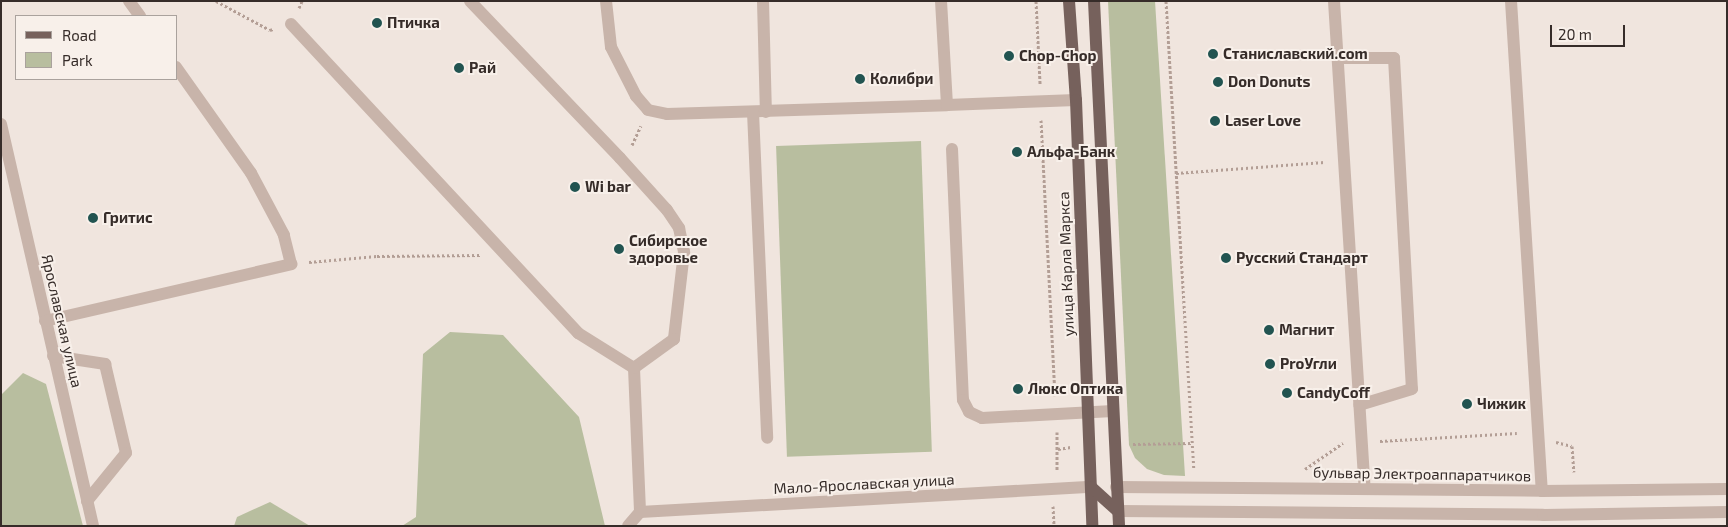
<!DOCTYPE html>
<html>
<head>
<meta charset="utf-8">
<style>
  body { margin:0 }
  #map { position:relative; width:1728px; height:527px; overflow:hidden; background:#f0e5de; font-family:"Exo 2",sans-serif }
  div>[style] { position:absolute }
  .green>* { inset:0; background:#b8be9f; transform-origin:0 0 }
  .path>* { height:3px; margin-top:-1.5px; transform-origin:0; background:repeating-linear-gradient(90deg,#b39e95 0 2.5px,transparent 0 5px) }
  .minor>* { height:12px; margin:-6px; padding:0 6px; transform-origin:6px; border-radius:6px; background:#c8b4aa }
  .major>* { height:12px; margin:-6px; padding:0 6px; transform-origin:6px; border-radius:6px; background:#76615c }
  .dots>* { width:14px; height:14px; translate:-50% -50%; box-sizing:border-box; border:2px solid #f8f0ea; border-radius:50% }
  span { translate:-50% -50%; white-space:nowrap; text-align:center; line-height:1.15; -webkit-text-stroke:4px #f8f0ea; paint-order:stroke }
  .poi-label { font-size:15px; color:#362c29; font-weight:700 }
  .left { translate:0 -50%; text-align:left }
  .street-label { font-size:15px; color:#362c29 }
  .frame { position:absolute; inset:0; border:2px solid #362c29; pointer-events:none }
  .legend { position:absolute; left:15px; top:15px; width:162px; height:65px; box-sizing:border-box; background:#f8f0ea; border:1px solid #aaa29d; margin:0; padding:6px 9px; list-style:none; font-size:15px; color:#362c29 }
  .legend li { display:flex; align-items:center; gap:10px; height:25px }
  .legend b { width:25px; border:1px solid #aaa29d }
  .scale { position:absolute; left:1550px; top:25px; width:75px; height:22px; box-sizing:border-box; border:2px solid #362c29; border-top:0; padding-left:6px; font-size:15px; line-height:18px; white-space:nowrap; color:#362c29; -webkit-text-stroke:4px #f8f0ea; paint-order:stroke }
</style>
</head>
<body>
<div id="map">
  <div class="green">
    <div style="clip-path:polygon(1108px 1px,1155px 1px,1185px 476px,1164px 475px,1147px 469px,1135px 458px,1129px 445px)"></div>
    <div style="left:921px;top:141px;width:311px;height:145px;rotate:88deg"></div>
    <div style="clip-path:polygon(450px 332px,503px 335px,579px 417px,605px 526px,402px 526px,416px 517px,423px 354px)"></div>
    <div style="clip-path:polygon(23px 373px,46px 384px,83px 526px,1px 526px,1px 395px)"></div>
    <div style="clip-path:polygon(270px 502px,310px 526px,234px 526px,237px 517px)"></div>
  </div>
  <div class="path">
    <div style="left:216px;top:1px;width:61px;rotate:28.2deg"></div>
    <div style="left:270px;top:30px;width:3px;rotate:-18deg"></div>
    <div style="left:1036px;top:1px;width:83px;rotate:87.2deg"></div>
    <div style="left:1166px;top:1px;width:470px;rotate:86.6deg"></div>
    <div style="left:299px;top:8px;width:8px;rotate:-67deg"></div>
    <div style="left:1041px;top:120px;width:276px;rotate:87.1deg"></div>
    <div style="left:632px;top:145px;width:21px;rotate:-65deg"></div>
    <div style="left:1176px;top:173px;width:149px;rotate:-4.2deg"></div>
    <div style="left:309px;top:262px;width:68px;rotate:-5deg"></div>
    <div style="left:377px;top:256px;width:103px;rotate:-0.6deg"></div>
    <div style="left:1057px;top:432px;width:39px;rotate:90deg"></div>
    <div style="left:1380px;top:441px;width:137px;rotate:-3.3deg"></div>
    <div style="left:1556px;top:442px;width:16px;rotate:14deg"></div>
    <div style="left:1572px;top:446px;width:26px;rotate:86deg"></div>
    <div style="left:1133px;top:444px;width:59px;rotate:-1deg"></div>
    <div style="left:1058px;top:449px;width:13px;rotate:-9deg"></div>
    <div style="left:1305px;top:469px;width:46px;rotate:-34.4deg"></div>
    <div style="left:1053px;top:506px;width:20px;rotate:87deg"></div>
  </div>
  <div class="minor">
    <div style="left:129px;top:1px;width:19px;rotate:54deg"></div>
    <div style="left:470px;top:1px;width:217px;rotate:46.3deg"></div>
    <div style="left:620px;top:158px;width:70px;rotate:47.9deg"></div>
    <div style="left:667px;top:210px;width:22px;rotate:56deg"></div>
    <div style="left:679px;top:228px;width:25px;rotate:78deg"></div>
    <div style="left:684px;top:252px;width:88px;rotate:96.6deg"></div>
    <div style="left:674px;top:339px;width:49px;rotate:144.1deg"></div>
    <div style="left:634px;top:368px;width:144px;rotate:87.6deg"></div>
    <div style="left:640px;top:512px;width:18px;rotate:131deg"></div>
    <div style="left:606px;top:1px;width:46px;rotate:83.8deg"></div>
    <div style="left:611px;top:47px;width:55px;rotate:63deg"></div>
    <div style="left:636px;top:96px;width:18px;rotate:49deg"></div>
    <div style="left:648px;top:110px;width:19px;rotate:12deg"></div>
    <div style="left:667px;top:114px;width:280px;rotate:-1.8deg"></div>
    <div style="left:947px;top:105px;width:104px;rotate:-93.3deg"></div>
    <div style="left:763px;top:1px;width:111px;rotate:88.5deg"></div>
    <div style="left:1334px;top:1px;width:489px;rotate:86.4deg"></div>
    <div style="left:1511px;top:1px;width:491px;rotate:86.4deg"></div>
    <div style="left:291px;top:24px;width:422px;rotate:47.1deg"></div>
    <div style="left:578px;top:333px;width:66px;rotate:32deg"></div>
    <div style="left:1337px;top:58px;width:57px"></div>
    <div style="left:1394px;top:58px;width:331px;rotate:86.9deg"></div>
    <div style="left:1412px;top:389px;width:55px;rotate:163.2deg"></div>
    <div style="left:947px;top:105px;width:129px;rotate:-2.2deg"></div>
    <div style="left:753px;top:112px;width:326px;rotate:87.5deg"></div>
    <div style="left:1px;top:124px;width:412px;rotate:77.1deg"></div>
    <div style="left:952px;top:149px;width:251px;rotate:87.5deg"></div>
    <div style="left:963px;top:400px;width:13px;rotate:63deg"></div>
    <div style="left:969px;top:412px;width:14px;rotate:25deg"></div>
    <div style="left:982px;top:418px;width:131px;rotate:-3.1deg"></div>
    <div style="left:45px;top:321px;width:253px;rotate:-13deg"></div>
    <div style="left:291px;top:264px;width:30px;rotate:-104deg"></div>
    <div style="left:284px;top:235px;width:70px;rotate:-118deg"></div>
    <div style="left:251px;top:173px;width:130px;rotate:-125.3deg"></div>
    <div style="left:53px;top:356px;width:53px;rotate:8.7deg"></div>
    <div style="left:105px;top:364px;width:91px;rotate:76.7deg"></div>
    <div style="left:126px;top:453px;width:62px;rotate:129.1deg"></div>
    <div style="left:1116px;top:487px;width:426px;rotate:0.5deg"></div>
    <div style="left:1542px;top:491px;width:185px;rotate:-0.6deg"></div>
    <div style="left:1118px;top:511px;width:425px;rotate:0.5deg"></div>
    <div style="left:1543px;top:515px;width:184px;rotate:-0.9deg"></div>
    <div style="left:640px;top:512px;width:452px;rotate:-3.2deg"></div>
  </div>
  <div class="major">
    <div style="left:1069px;top:1px;width:99px;rotate:86deg"></div>
    <div style="left:1076px;top:100px;width:426px;rotate:87.8deg"></div>
    <div style="left:1094px;top:1px;width:526px;rotate:87.27deg"></div>
    <div style="left:1091px;top:487px;width:36px;rotate:42deg"></div>
  </div>
  <div class="dots">
    <div style="left:377px;top:23px;background:#225451"></div>
    <div style="left:1213px;top:54px;background:#225451"></div>
    <div style="left:1009px;top:56px;background:#225451"></div>
    <div style="left:459px;top:68px;background:#225451"></div>
    <div style="left:860px;top:79px;background:#225451"></div>
    <div style="left:1218px;top:82px;background:#225451"></div>
    <div style="left:1215px;top:121px;background:#225451"></div>
    <div style="left:1017px;top:152px;background:#225451"></div>
    <div style="left:575px;top:187px;background:#225451"></div>
    <div style="left:93px;top:218px;background:#225451"></div>
    <div style="left:619px;top:249px;background:#225451"></div>
    <div style="left:1226px;top:258px;background:#225451"></div>
    <div style="left:1269px;top:330px;background:#225451"></div>
    <div style="left:1270px;top:364px;background:#225451"></div>
    <div style="left:1018px;top:389px;background:#225451"></div>
    <div style="left:1287px;top:393px;background:#225451"></div>
    <div style="left:1467px;top:404px;background:#225451"></div>
  </div>
  <div class="poi-label">
    <span class="left" style="left:387px;top:23px">Птичка</span>
    <span class="left" style="left:1223px;top:54px">Станиславский.com</span>
    <span class="left" style="left:1019px;top:56px">Chop-Chop</span>
    <span class="left" style="left:469px;top:68px">Рай</span>
    <span class="left" style="left:870px;top:79px">Колибри</span>
    <span class="left" style="left:1228px;top:82px">Don Donuts</span>
    <span class="left" style="left:1225px;top:121px">Laser Love</span>
    <span class="left" style="left:1027px;top:152px">Альфа-Банк</span>
    <span class="left" style="left:585px;top:187px">Wi bar</span>
    <span class="left" style="left:103px;top:218px">Гритис</span>
    <span class="left" style="left:629px;top:249px">Сибирское<br>здоровье</span>
    <span class="left" style="left:1236px;top:258px">Русский Стандарт</span>
    <span class="left" style="left:1279px;top:330px">Магнит</span>
    <span class="left" style="left:1280px;top:364px">ProУгли</span>
    <span class="left" style="left:1028px;top:389px">Люкс Оптика</span>
    <span class="left" style="left:1297px;top:393px">CandyCoff</span>
    <span class="left" style="left:1477px;top:404px">Чижик</span>
  </div>
  <div class="street-label">
    <span style="left:1066px;top:264px;rotate:-92deg">улица Карла Маркса</span>
    <span style="left:62px;top:321px;rotate:77deg">Ярославская улица</span>
    <span style="left:1422px;top:474px;rotate:1deg">бульвар Электроаппаратчиков</span>
    <span style="left:864px;top:484px;rotate:-3deg">Мало-Ярославская улица</span>
  </div>
  <div class="frame"></div>
  <ul class="legend">
  <li><b style="height:6px;background:#76615c"></b>Road</li>
  <li><b style="height:14px;background:#b8be9f"></b>Park</li>
  </ul>
  <div class="scale">20 m</div>
</div>
</body>
</html>
